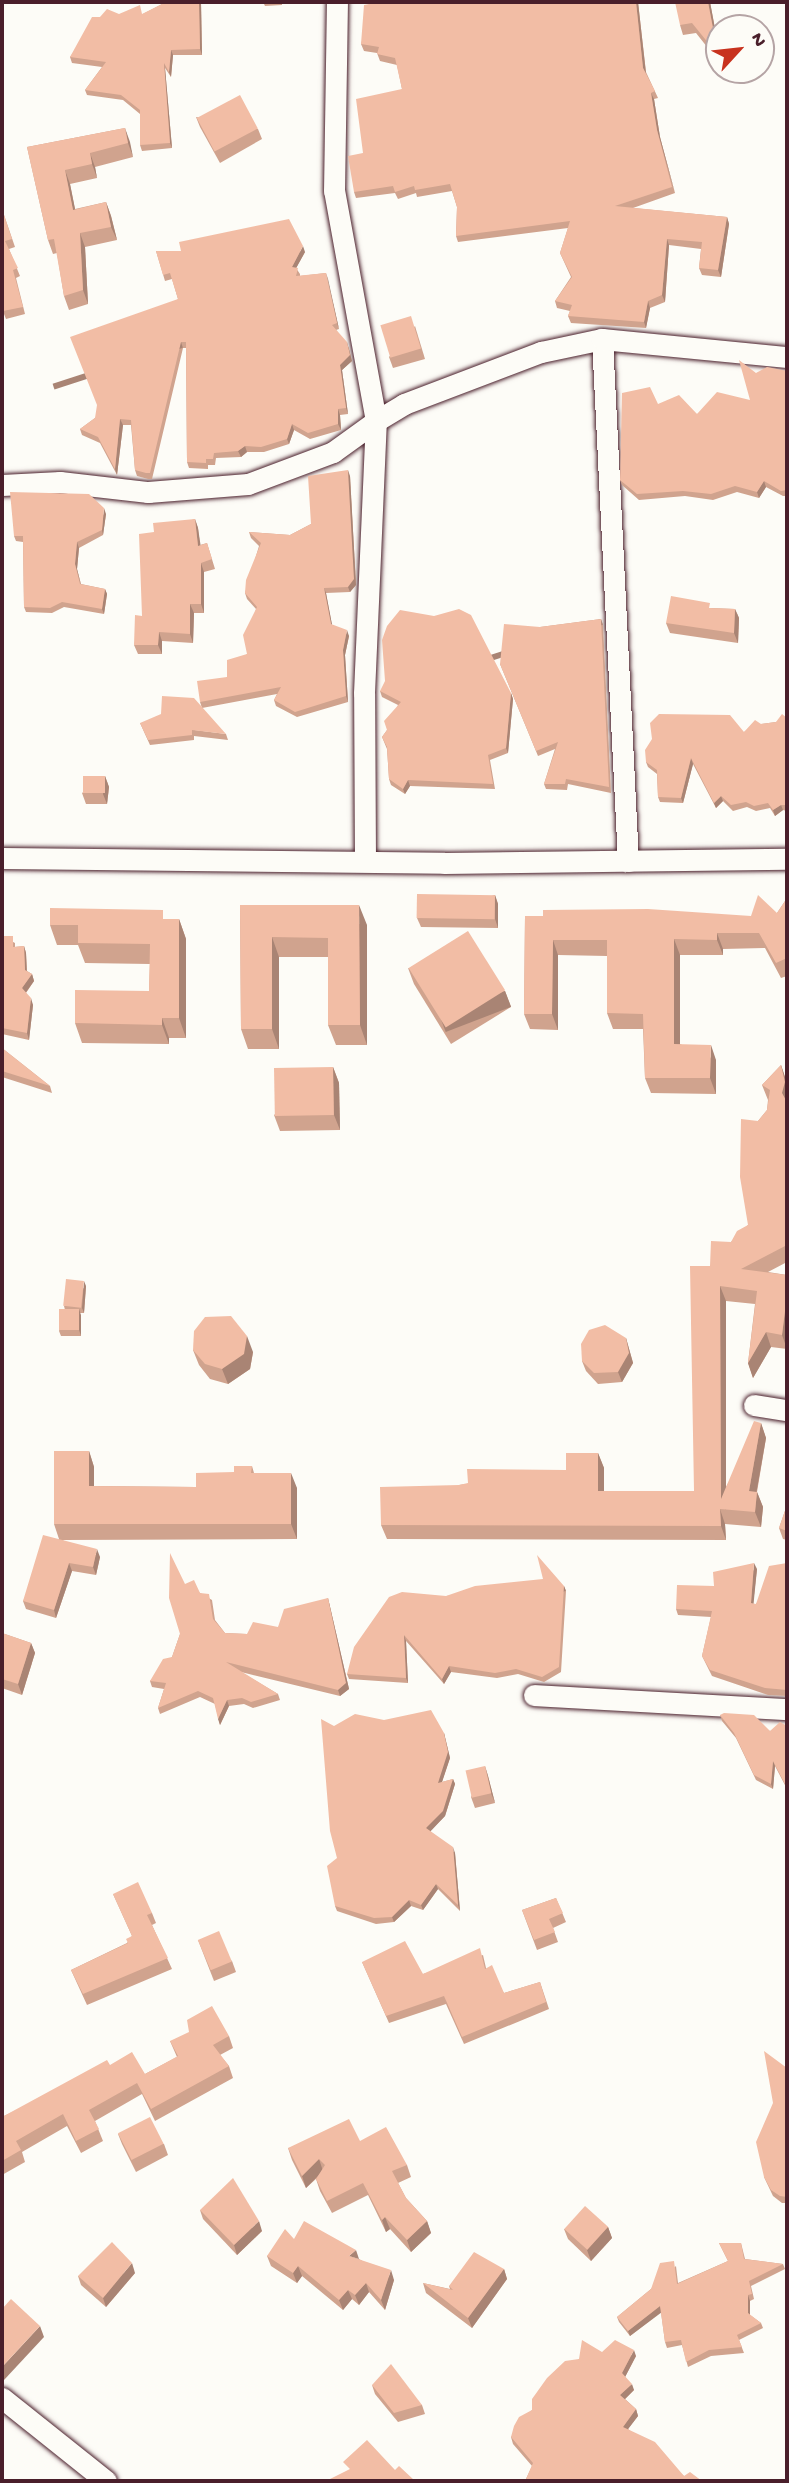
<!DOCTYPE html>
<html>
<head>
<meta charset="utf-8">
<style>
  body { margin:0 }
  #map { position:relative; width:789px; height:2483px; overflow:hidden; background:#fdfcf7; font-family:"Gochi Hand",sans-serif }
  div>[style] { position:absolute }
  .roads { filter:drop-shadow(0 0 2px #4a1f2b) drop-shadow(0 0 2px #4a1f2b) }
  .minor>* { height:21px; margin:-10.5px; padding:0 10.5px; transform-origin:10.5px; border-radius:10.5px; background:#fdfcf7 }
  .wall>* { inset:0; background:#d0a38e }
  .shaded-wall>* { inset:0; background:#a98474; transform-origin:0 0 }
  .building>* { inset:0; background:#f2bda5; transform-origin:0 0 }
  span { translate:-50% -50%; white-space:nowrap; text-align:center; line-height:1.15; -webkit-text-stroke:5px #fdfcf7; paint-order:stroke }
  .frame { position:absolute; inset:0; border:4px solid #4a1f2b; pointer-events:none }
  .north { position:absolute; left:705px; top:14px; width:70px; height:70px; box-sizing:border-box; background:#fdfcf7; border:2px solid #b5a4a5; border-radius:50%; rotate:63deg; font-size:19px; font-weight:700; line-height:28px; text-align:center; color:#4a1f2b }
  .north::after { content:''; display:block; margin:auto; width:24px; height:32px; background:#c8321e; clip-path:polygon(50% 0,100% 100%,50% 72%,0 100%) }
</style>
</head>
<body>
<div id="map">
  <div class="roads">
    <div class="minor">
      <div style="left:602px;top:339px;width:523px;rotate:87.15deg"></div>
      <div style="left:2px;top:485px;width:58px;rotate:-3deg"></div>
      <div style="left:60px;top:482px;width:89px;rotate:6.5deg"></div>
      <div style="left:148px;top:492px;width:100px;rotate:-4.6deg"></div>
      <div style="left:248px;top:484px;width:91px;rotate:-20.6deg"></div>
      <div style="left:333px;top:452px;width:53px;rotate:-35.8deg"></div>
      <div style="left:376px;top:421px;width:234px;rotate:-100.3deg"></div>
      <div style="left:334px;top:191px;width:189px;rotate:-89.1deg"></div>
      <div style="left:2px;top:858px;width:442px;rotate:0.6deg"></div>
      <div style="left:444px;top:863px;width:343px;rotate:-0.7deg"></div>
      <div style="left:365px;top:861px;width:168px;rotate:-90.3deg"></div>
      <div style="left:364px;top:693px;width:272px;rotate:-87.5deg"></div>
      <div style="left:376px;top:421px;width:33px;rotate:-31deg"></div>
      <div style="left:404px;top:404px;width:147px;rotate:-20.8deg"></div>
      <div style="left:541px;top:352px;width:62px;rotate:-12deg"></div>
      <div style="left:602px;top:339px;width:186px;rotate:5.6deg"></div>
      <div style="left:754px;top:1405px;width:33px;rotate:9deg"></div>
      <div style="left:534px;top:1695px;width:253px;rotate:3.2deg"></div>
      <div style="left:2px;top:2398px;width:133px;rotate:38.6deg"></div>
    </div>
  </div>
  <div class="wall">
    <div style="clip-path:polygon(166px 2px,201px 2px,202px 55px,173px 55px,171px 77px,165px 68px,172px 148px,142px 151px,140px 145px,140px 114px,123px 100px,87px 95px,85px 90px,102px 67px,72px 63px,70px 57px,100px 17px,119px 14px,143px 14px)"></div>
    <div style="clip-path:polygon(263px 2px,282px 2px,282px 5px,265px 6px)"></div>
    <div style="clip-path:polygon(374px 2px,638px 2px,646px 72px,658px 98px,654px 99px,660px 137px,675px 193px,633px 208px,727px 217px,729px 224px,721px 277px,702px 275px,699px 268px,701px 249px,669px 245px,665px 302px,650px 308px,646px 328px,571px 323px,568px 316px,570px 311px,557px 308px,555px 301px,571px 277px,560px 253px,568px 228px,458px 242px,456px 236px,457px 207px,452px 191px,417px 197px,416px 193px,398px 199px,395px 193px,356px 198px,354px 192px,363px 153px,402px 89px,397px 65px,380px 61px,377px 53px,364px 51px,361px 44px)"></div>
    <div style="clip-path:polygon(710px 2px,719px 50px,719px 62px,696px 33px,683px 35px,680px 25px)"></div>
    <div style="clip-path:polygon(196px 117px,258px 129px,262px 139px,220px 163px,200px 127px)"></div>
    <div style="clip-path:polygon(125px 128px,133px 157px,95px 167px,97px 178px,70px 184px,75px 209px,106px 202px,111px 216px,117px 240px,85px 247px,88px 304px,69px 310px,64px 296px,57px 253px,53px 254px,48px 240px,27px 147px)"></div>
    <div style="clip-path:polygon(2px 209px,15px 247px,9px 249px,20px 276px,16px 278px,25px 314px,6px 319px,2px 309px)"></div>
    <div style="clip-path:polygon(156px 251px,305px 252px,296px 268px,300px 274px,300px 276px,326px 273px,339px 329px,336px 330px,349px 348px,352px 361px,342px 370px,348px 414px,340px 415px,341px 430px,310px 439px,294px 430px,289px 444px,264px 452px,247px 452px,241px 457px,216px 458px,215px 465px,208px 465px,208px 469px,189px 468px,187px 462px,186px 348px,183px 348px,152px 479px,148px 479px,137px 476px,135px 470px,131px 425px,123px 425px,117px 475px,100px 443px,82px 435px,80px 429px,95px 418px,178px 299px,172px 279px,165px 281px)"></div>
    <div style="clip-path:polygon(415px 326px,425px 359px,393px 368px,389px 357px)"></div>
    <div style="clip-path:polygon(787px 371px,787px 496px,783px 496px,766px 487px,759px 498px,737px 492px,713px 500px,685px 496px,639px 500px,622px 485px,620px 480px,658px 404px,697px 414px,750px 400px,756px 373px)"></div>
    <div style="clip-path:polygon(350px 476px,356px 585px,350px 592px,326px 593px,332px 625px,349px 636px,345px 655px,348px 702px,297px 717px,276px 706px,274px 700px,277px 694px,202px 708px,200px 702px,227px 677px,247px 654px,256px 609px,247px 599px,245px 593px,259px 546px,251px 538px,249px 532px,290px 535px,311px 524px)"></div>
    <div style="clip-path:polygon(106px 514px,103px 535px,79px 548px,77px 569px,81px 584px,105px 589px,107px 594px,104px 614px,64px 607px,52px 613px,26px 612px,24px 607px,23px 542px,16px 541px,14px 536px)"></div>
    <div style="clip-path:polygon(195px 519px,198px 528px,200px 545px,207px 543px,215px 569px,204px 572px,204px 613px,194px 613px,193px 643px,162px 641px,162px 654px,138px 654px,134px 645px,142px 616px,154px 532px)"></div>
    <div style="clip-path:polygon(711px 608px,735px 609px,739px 618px,738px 643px,670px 633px,666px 623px)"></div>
    <div style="clip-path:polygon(601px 619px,603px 625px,611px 793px,568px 784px,567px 790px,546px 789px,544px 784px,555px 749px,538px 756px,500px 664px,540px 627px)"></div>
    <div style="clip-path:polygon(380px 691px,511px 693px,513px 699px,508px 753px,490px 760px,495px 789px,410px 786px,405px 794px,391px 785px,389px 779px,387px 749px,382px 737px,387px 730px,398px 705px,382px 697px)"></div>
    <div style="clip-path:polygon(787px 718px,787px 811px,783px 810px,775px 816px,770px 808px,756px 811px,747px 807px,733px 811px,723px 801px,716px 808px,693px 764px,683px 803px,660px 802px,658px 797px,657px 774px,648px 767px,646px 762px,744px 732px,761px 724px,776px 722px)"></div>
    <div style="clip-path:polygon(140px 723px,226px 734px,228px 740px,194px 736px,194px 740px,150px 745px)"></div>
    <div style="clip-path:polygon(105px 776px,109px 787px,107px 804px,86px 804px,82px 793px)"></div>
    <div style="clip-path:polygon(495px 895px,498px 904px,498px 928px,421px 927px,417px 918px)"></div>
    <div style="clip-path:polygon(787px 898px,787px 976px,781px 978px,765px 948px,723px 949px,723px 955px,680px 955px,680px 1044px,716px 1060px,716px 1094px,651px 1093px,645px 1078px,643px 1029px,613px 1029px,607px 1013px,607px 956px,558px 955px,558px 1030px,530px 1029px,524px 1014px,525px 916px,751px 916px,777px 913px)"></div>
    <div style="clip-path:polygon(240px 905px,367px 925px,367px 1045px,336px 1045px,328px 1025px,328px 957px,279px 957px,279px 1049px,248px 1049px,241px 1029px)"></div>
    <div style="clip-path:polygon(166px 919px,179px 919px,186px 939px,186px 1038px,169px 1038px,169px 1044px,82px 1043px,75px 1023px,149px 991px,150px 964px,85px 963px,78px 945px,57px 945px,50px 925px)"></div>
    <div style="clip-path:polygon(2px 936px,15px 943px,15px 947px,24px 946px,26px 953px,27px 971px,32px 974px,34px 981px,26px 993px,33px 1005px,29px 1040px,2px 1034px)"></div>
    <div style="clip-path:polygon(408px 968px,505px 991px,511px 1007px,451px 1044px,414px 984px)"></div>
    <div style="clip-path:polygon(2px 1048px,50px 1086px,52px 1093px,2px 1077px)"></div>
    <div style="clip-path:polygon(781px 1065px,787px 1083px,787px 1262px,768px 1272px,787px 1275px,787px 1349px,771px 1347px,753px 1378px,748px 1363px,755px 1304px,726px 1301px,726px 1487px,761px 1423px,766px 1438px,757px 1492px,763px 1507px,761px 1527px,725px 1524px,726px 1540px,387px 1539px,381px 1525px,459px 1485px,566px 1470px,598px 1453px,604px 1468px,604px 1491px,694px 1491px,710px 1266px,731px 1242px,748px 1225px,758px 1121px,767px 1110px,768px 1100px,762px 1085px)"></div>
    <div style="clip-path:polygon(333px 1067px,339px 1083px,340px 1130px,280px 1131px,274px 1115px)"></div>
    <div style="clip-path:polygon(86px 1286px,84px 1313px,80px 1313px,81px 1336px,61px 1336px,59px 1331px,65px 1310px,64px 1306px)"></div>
    <div style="clip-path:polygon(626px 1338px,633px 1363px,622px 1382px,598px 1384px,586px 1371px,582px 1361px)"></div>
    <div style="clip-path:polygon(193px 1350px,253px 1352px,250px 1369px,228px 1384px,210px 1379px,199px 1365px)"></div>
    <div style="clip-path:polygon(89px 1451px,94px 1467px,94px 1486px,196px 1487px,252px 1466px,254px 1473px,297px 1488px,297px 1539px,62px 1540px,100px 1557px,96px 1575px,72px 1571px,56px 1618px,26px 1609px,23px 1601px,59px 1539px,54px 1524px)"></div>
    <div style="clip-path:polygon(787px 1505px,787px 1540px,783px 1539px,779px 1528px)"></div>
    <div style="clip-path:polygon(787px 1563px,787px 1696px,768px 1695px,712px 1676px,702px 1656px,711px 1617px,678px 1615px,676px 1609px,714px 1586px,757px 1569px,753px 1604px,756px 1604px)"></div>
    <div style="clip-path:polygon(185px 1584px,212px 1600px,215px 1620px,225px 1633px,247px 1634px,278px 1627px,328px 1598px,349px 1689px,340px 1696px,241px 1672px,278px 1694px,280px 1700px,253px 1708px,244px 1704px,229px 1706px,220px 1725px,215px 1704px,200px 1697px,160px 1714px,158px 1708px,164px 1689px,152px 1687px,150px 1681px,172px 1657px,180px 1634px)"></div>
    <div style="clip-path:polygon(564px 1586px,566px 1591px,561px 1672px,544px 1682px,518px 1674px,497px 1678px,451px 1672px,444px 1684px,406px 1641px,408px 1683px,349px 1679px,347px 1674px,446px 1596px)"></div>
    <div style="clip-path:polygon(2px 1633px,31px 1643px,35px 1653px,22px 1695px,2px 1688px)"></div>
    <div style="clip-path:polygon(720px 1715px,770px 1731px,787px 1726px,787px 1789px,775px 1766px,773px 1789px,756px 1780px,736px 1738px,722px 1721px)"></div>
    <div style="clip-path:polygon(334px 1726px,444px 1733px,450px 1758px,442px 1782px,453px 1779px,455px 1784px,445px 1816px,430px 1831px,455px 1853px,460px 1911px,438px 1889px,423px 1910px,411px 1906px,394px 1922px,376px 1924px,337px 1911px,335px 1906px,337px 1858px)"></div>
    <div style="clip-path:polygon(485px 1766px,488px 1776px,495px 1803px,475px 1808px,471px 1797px)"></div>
    <div style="clip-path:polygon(113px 1894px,152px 1913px,156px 1923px,152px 1925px,172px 1969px,87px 2005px,71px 1970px,127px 1943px,132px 1936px)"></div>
    <div style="clip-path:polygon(556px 1898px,566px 1922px,553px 1928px,558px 1942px,537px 1950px,522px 1910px)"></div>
    <div style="clip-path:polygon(198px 1940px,232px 1961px,236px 1972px,214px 1981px)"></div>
    <div style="clip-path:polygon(483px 1955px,486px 1968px,504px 1993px,540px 1982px,549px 2009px,464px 2044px,446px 2004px,389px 2023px,362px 1962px,423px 1974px)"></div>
    <div style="clip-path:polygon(229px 2036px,233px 2048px,220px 2055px,229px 2066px,233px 2078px,155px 2121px,142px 2094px,95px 2121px,103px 2141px,81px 2153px,67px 2126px,22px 2152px,25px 2162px,2px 2175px,2px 2117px,110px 2065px,145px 2074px,177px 2057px,170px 2041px)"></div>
    <div style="clip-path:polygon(787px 2068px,787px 2203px,782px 2203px,773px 2196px,764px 2177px)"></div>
    <div style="clip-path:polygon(118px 2134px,164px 2144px,168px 2155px,136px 2172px,122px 2144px)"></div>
    <div style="clip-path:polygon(360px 2141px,407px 2165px,411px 2177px,398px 2183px,406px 2198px,427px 2221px,431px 2233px,411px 2252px,390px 2229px,386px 2232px,368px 2195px,332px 2213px,320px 2191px,316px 2179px,317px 2178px,306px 2188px,292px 2160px,288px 2148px)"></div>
    <div style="clip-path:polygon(200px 2210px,262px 2231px,237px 2255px,203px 2219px)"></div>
    <div style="clip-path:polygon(608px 2227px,612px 2238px,591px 2261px,568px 2239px,564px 2229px)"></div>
    <div style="clip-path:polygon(294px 2239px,359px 2259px,394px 2280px,385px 2310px,369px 2292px,359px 2305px,352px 2299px,343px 2310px,302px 2276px,297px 2283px,271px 2266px,267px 2256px)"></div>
    <div style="clip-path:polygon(719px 2243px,741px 2243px,745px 2259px,783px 2264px,785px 2269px,751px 2286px,754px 2299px,750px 2301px,750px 2315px,761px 2323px,763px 2328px,739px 2340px,744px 2353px,711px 2356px,688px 2367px,682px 2345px,667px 2348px,665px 2342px,661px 2312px,630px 2336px,619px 2322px,617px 2317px,651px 2289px,676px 2266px,678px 2283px,728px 2261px)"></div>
    <div style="clip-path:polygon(504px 2269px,507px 2279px,472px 2328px,426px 2293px,423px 2283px,450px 2289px,449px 2286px)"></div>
    <div style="clip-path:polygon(135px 2273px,106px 2307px,81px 2285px,78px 2276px)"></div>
    <div style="clip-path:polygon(602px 2352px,636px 2356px,625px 2377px,634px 2390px,625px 2399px,636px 2409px,638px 2416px,628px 2429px,684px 2476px,526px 2479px,532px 2466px,513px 2444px,511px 2437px,532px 2410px,579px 2359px)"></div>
    <div style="clip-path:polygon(372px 2385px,422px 2405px,425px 2414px,398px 2422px,375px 2394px)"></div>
  </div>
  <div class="shaded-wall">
    <div style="clip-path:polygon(199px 2px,201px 3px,202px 55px,200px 49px)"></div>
    <div style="clip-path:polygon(636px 2px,638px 2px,646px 74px,643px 68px)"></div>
    <div style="clip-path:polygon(708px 2px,710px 2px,719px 50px,719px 58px)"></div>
    <div style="clip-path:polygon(171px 50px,173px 55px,171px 77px,169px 72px)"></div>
    <div style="clip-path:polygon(164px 63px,165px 68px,172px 148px,170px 143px)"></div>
    <div style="clip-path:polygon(651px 93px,654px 99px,660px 137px,675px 193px,657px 130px)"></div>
    <div style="clip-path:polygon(125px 128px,130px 142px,133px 157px,128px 143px)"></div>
    <div style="clip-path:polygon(90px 153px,95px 167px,97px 178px,92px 164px)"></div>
    <div style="clip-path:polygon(65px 170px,70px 184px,78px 224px,73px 210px)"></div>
    <div style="clip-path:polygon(106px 202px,111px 216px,117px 240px,111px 227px)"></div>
    <div style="clip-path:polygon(727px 217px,729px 224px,721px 277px,718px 270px)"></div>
    <div style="clip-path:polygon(80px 233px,85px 247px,88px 304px,83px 290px)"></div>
    <div style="clip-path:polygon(667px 239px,669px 245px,665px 302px,662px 295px)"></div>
    <div style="clip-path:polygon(303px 246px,305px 252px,294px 272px,292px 267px)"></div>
    <div style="clip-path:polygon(326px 273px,328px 279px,339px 329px,337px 323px)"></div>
    <div style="clip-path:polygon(648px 301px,650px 308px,646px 328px,644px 322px)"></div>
    <div style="left:181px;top:342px;width:6px;height:135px;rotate:72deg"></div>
    <div style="clip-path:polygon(347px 342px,352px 361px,342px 370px,348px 414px,346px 408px,340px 365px)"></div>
    <div style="clip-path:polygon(338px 409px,340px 415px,341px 430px,338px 424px)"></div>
    <div style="clip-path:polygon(120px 419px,123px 425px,117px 475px,115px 469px)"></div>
    <div style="clip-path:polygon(292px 424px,294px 430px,289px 444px,287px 439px)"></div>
    <div style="clip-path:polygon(245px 446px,247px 452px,241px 457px,238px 451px)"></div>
    <div style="clip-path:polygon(348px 470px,350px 476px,356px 585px,350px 592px,348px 587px)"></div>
    <div style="clip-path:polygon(764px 481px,766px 487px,759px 498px,757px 492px)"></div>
    <div style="clip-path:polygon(104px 508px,106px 514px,103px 535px,102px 530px)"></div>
    <div style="clip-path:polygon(195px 519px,198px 528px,202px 555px,198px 546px)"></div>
    <div style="clip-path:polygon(77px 542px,79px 548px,77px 569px,82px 589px,75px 564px)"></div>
    <div style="clip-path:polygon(201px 563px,204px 572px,204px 613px,201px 604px)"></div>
    <div style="clip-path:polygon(324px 588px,326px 593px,333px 630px,331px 624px)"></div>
    <div style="clip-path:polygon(105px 589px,107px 594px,104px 614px,102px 609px)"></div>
    <div style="clip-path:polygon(190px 604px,194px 613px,193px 643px,190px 634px)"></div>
    <div style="clip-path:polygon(735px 609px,739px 618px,738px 643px,734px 633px)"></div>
    <div style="left:601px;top:619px;width:6px;height:168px;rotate:72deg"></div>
    <div style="clip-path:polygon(347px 630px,349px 636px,345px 655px,348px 702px,346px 696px,343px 650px)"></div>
    <div style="clip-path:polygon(159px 632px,162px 641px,162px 654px,158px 645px)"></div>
    <div style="clip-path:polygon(511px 693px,513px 699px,508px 753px,506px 748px)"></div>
    <div style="clip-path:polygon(691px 758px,693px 764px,683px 803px,681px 798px)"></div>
    <div style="clip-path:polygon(105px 776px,109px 787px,107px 804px,103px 794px)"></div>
    <div style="clip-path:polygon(408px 780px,410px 786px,405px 794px,403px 789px)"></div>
    <div style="clip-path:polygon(721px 796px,723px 801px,716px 808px,714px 803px)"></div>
    <div style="clip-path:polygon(781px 805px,783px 810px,775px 816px,773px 810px)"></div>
    <div style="clip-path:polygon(495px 895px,498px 904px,498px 928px,495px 919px)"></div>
    <div style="clip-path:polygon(359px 905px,367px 925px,367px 1045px,360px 1025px)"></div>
    <div style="clip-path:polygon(179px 919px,186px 939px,186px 1038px,179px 1018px)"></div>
    <div style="clip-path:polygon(717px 933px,723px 949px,723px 955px,717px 940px)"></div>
    <div style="clip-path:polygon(272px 937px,279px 957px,279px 1049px,272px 1029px)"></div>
    <div style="clip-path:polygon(674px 939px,680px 955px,680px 1060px,674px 1044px)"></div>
    <div style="clip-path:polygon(553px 940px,558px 955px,558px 1030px,552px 1014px)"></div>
    <div style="clip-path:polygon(24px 946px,26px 953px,27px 977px,25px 970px)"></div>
    <div style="clip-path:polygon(32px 974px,34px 981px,24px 995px,22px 988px)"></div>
    <div style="left:505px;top:991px;width:17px;height:70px;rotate:69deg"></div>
    <div style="clip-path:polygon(31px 998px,33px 1005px,29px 1040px,27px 1033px)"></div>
    <div style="clip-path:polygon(162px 1018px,169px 1038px,169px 1044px,162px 1025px)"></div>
    <div style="clip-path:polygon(711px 1045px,716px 1060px,716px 1094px,710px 1078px)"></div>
    <div style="clip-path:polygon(781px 1065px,787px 1083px,787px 1108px,782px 1093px)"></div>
    <div style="clip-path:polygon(333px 1067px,339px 1083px,340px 1130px,334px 1115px)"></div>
    <div style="clip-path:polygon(84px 1281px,86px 1286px,84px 1313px,82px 1308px)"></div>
    <div style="clip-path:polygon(720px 1286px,726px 1301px,726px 1510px,721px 1499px)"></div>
    <div style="clip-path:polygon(787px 1295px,787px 1349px,782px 1335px)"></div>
    <div style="clip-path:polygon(79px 1309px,81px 1315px,81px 1336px,79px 1330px)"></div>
    <div style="clip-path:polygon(766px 1332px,771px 1347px,753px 1378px,748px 1363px)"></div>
    <div style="clip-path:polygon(247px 1336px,253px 1352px,250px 1369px,228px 1384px,222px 1369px)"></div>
    <div style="clip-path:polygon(626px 1338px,633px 1363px,622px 1382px,618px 1372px)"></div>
    <div style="clip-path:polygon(2px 1340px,4px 1346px,2px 1362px)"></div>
    <div style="clip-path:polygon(761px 1423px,766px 1438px,754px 1506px,749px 1491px)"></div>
    <div style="clip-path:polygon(89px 1451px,94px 1467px,94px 1502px,89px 1486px)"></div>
    <div style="clip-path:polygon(598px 1453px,604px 1468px,604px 1506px,598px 1491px)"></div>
    <div style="clip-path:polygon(291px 1473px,297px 1488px,297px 1539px,291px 1524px)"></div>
    <div style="clip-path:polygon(757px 1492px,763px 1507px,761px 1527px,755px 1512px)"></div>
    <div style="clip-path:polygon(720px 1509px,725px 1524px,726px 1540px,721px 1526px)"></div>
    <div style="clip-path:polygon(97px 1549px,100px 1557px,96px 1575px,93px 1567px)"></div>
    <div style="clip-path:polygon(69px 1563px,72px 1571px,56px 1618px,54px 1610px)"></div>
    <div style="clip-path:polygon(754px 1563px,757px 1569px,753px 1609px,751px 1603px)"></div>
    <div style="left:564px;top:1586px;width:5px;height:81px;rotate:68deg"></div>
    <div style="clip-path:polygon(328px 1598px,349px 1689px,340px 1696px,338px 1690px)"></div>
    <div style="clip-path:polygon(404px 1635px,406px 1641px,408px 1683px,406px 1678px)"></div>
    <div style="clip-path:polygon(31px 1643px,35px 1653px,22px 1695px,18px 1684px)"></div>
    <div style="clip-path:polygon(449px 1666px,451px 1672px,444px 1684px,442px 1679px)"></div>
    <div style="clip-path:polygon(227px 1700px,229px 1706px,220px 1725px,218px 1719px)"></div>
    <div style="clip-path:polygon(444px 1733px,450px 1758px,440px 1788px,438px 1783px)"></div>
    <div style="clip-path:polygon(773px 1761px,775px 1766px,773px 1789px,771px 1784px)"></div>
    <div style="clip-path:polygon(485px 1766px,488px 1776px,495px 1803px,491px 1793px)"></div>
    <div style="clip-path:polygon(453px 1779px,455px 1784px,445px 1816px,428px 1834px,426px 1828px)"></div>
    <div style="clip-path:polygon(453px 1847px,455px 1853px,460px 1911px,458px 1905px)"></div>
    <div style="clip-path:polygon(436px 1884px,438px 1889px,423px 1910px,421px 1905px)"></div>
    <div style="clip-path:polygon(409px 1900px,411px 1906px,394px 1922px,392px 1917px)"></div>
    <div style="clip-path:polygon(319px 2159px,323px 2171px,306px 2188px,302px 2176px)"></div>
    <div style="clip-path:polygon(385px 2217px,390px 2229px,386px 2232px,382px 2220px)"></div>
    <div style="clip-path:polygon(259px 2221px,262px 2231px,237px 2255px,234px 2245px)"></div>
    <div style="clip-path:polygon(427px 2221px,431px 2233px,411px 2252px,407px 2240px)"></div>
    <div style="clip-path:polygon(608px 2227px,612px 2238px,591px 2261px,587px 2250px)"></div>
    <div style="clip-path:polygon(356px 2250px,359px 2259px,349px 2256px)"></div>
    <div style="clip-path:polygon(132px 2263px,135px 2273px,106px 2307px,103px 2298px)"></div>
    <div style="clip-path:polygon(298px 2266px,302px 2276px,297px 2283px,293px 2273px)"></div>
    <div style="clip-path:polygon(504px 2269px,507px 2279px,472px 2328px,468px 2318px)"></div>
    <div style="clip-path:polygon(391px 2270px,394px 2280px,385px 2310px,381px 2300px)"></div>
    <div style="clip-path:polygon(366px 2283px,369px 2292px,359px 2305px,355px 2295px)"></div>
    <div style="clip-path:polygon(348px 2290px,352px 2299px,343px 2310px,339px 2300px)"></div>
    <div style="clip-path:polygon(748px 2295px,750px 2301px,750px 2318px,748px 2313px)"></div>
    <div style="clip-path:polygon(660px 2306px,662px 2312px,630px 2336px,628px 2331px)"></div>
    <div style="clip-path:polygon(40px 2326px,44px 2337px,4px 2380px,2px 2373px,2px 2367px)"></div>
    <div style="clip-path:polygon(634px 2350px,636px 2356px,624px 2379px,622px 2373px)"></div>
    <div style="clip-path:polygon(632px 2384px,634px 2390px,622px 2402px,620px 2395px)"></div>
    <div style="clip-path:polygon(636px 2409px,638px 2416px,625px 2433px,623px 2427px)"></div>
  </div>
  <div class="building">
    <div style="clip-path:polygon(166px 2px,199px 2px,200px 49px,171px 50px,169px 72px,164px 63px,170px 143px,140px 145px,140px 110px,121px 95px,85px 90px,106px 62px,70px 57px,92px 17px,100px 17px,107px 9px,119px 14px,140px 5px,142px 14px)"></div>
    <div style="clip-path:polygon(374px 2px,636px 2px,643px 68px,655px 91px,651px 93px,657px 130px,672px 187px,615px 206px,727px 217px,718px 270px,699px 268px,702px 242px,667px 239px,662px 295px,648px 301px,644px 322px,568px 316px,572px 305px,555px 301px,572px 277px,560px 253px,570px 221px,456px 236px,457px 207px,450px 184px,415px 190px,414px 186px,395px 192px,393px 186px,354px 192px,348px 156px,363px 153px,356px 99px,402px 89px,395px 58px,377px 54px,379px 47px,361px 44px,364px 5px,374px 3px)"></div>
    <div style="clip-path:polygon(675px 2px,708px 2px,718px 55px,692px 23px,680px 25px)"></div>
    <div style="left:240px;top:95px;width:38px;height:49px;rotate:62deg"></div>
    <div style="clip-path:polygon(125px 128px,128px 143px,90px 153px,92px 164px,65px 170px,73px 210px,106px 202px,111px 227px,80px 233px,83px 290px,64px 296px,54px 239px,48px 240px,27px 147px)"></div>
    <div style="clip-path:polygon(2px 209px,12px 239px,5px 241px,18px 268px,13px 270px,23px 307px,3px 311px,2px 307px)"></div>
    <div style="clip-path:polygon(289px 219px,303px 246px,292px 267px,298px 268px,296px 276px,326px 273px,337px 323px,332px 325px,347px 342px,350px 355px,340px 365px,346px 408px,338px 409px,338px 424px,308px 433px,292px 424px,287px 439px,261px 447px,245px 446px,238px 451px,214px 453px,213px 459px,206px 459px,206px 463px,187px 462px,186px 342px,181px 342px,150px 473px,146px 473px,135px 470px,131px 420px,120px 419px,115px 469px,98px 437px,80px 429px,95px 418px,97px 405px,70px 337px,178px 299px,170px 273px,163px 275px,156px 251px,181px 251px,179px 242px)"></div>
    <div style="left:411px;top:316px;width:34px;height:32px;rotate:73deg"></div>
    <div style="clip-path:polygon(739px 360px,756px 373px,767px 367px,787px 371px,787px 490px,781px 491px,764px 481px,757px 492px,735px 486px,711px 494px,683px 491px,637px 494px,620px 480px,622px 393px,650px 387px,658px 404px,679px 395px,697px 414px,717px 392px,750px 400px)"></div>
    <div style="clip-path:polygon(348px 470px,354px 579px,348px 587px,324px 588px,331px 624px,347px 630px,343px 650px,346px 696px,295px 712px,274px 700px,281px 687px,200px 702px,197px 681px,227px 677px,227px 660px,247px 654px,243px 635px,257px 607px,245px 593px,246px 580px,261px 543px,249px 532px,290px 535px,311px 524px,308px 476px)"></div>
    <div style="clip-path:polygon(10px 492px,89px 494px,104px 508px,102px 530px,77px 542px,75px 564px,80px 584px,105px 589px,102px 609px,62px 602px,50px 608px,24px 607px,23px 536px,14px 536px)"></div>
    <div style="clip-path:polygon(195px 519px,198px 546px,207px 543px,212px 559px,201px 563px,201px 604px,190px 604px,190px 634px,159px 632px,158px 645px,134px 645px,135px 615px,142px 616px,139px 534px,154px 532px,153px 523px)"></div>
    <div style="clip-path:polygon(671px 596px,710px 603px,709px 608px,735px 609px,734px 633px,666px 623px)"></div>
    <div style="clip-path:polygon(459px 609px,471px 615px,511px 693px,506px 748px,488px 755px,493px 784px,408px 780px,403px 789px,389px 779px,387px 747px,382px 737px,387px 730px,384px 721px,401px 702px,380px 691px,385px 681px,382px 640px,387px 626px,400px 610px,434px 616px)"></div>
    <div style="clip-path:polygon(601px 619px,609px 787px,566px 779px,565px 784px,544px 784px,558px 742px,536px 751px,500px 664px,504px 624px,540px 627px)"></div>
    <div style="clip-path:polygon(162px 696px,194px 698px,226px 734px,192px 730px,192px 735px,148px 740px,140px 723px,161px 714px)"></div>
    <div style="clip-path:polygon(659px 714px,730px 715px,744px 732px,755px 720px,761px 724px,776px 722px,782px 714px,787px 718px,787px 805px,781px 805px,773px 810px,768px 803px,754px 806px,746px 802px,731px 805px,721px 796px,714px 803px,691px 758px,681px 798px,658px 797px,657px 770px,646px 762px,645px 750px,652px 739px,650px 723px)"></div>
    <div style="left:83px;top:776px;width:22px;height:17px"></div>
    <div style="left:417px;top:894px;width:78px;height:24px;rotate:1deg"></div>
    <div style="clip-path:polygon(758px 895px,777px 913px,787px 898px,787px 958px,776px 963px,759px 933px,717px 933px,717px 940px,674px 939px,674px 1044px,711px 1045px,710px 1078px,645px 1078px,643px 1014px,607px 1013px,607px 940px,553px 940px,552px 1014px,524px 1014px,525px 916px,543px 916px,543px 910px,648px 909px,751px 916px)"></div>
    <div style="clip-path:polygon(240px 905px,359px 905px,360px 1025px,328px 1025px,328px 938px,272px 937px,272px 1029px,241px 1029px)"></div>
    <div style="clip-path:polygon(50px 908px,163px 910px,163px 919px,179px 919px,179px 1018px,162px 1018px,162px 1025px,75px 1023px,75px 990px,149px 991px,150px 944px,78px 943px,78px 925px,50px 925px)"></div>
    <div style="left:468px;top:931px;width:70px;height:70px;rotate:58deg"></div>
    <div style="clip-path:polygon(2px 936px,13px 936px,13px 947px,24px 946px,25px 970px,32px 974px,22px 988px,31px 998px,27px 1033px,2px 1028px)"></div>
    <div style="clip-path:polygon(2px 1048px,50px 1086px,2px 1071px)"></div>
    <div style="clip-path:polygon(781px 1065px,785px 1082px,782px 1093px,787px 1102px,787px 1245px,741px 1269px,787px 1275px,787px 1295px,782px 1335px,766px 1332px,748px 1363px,757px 1291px,720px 1286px,721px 1499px,754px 1421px,761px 1423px,749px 1491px,757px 1492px,755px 1512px,720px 1509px,721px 1526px,381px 1525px,380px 1487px,459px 1485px,468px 1483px,467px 1469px,566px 1470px,566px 1453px,598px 1453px,598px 1491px,694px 1491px,690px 1266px,710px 1266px,711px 1241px,731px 1242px,737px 1231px,748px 1225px,740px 1177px,741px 1119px,758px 1121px,767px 1110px,770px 1090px,762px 1085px)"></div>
    <div style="left:333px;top:1067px;width:48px;height:59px;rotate:89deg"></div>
    <div style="left:66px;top:1279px;width:18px;height:27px;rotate:6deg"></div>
    <div style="left:79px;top:1309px;width:21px;height:20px;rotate:90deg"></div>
    <div style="clip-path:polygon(231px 1316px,247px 1336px,244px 1354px,222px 1369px,205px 1364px,193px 1350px,194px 1331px,205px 1317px)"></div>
    <div style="clip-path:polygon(605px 1325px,626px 1338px,629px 1353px,618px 1372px,594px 1373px,582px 1361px,581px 1344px,589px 1330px)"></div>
    <div style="clip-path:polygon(54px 1451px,89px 1451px,89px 1486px,196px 1487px,196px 1473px,234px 1472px,234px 1466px,252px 1466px,251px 1473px,291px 1473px,291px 1524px,54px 1524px)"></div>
    <div style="clip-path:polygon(787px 1505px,787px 1531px,779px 1528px)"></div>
    <div style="clip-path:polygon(43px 1535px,97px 1549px,93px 1567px,69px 1563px,54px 1610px,23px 1601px)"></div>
    <div style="clip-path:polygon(170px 1553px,185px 1584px,194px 1580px,200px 1593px,209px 1594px,213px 1619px,225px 1633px,247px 1634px,253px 1622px,278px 1627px,284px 1609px,328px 1598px,346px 1683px,338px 1690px,226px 1662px,278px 1694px,251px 1702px,242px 1698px,227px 1700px,218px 1719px,213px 1698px,198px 1691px,158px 1708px,166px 1683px,150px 1681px,163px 1659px,172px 1657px,180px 1634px,169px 1598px)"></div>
    <div style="clip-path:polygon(537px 1555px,564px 1586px,559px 1667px,542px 1677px,516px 1669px,495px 1673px,449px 1666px,442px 1679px,404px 1635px,406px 1678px,347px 1674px,354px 1647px,389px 1597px,402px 1592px,446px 1596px,475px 1586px,543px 1579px)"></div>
    <div style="clip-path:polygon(754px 1563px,751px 1603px,756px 1604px,769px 1566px,787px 1563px,787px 1690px,765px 1688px,710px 1670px,702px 1656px,712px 1611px,676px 1609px,677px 1585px,714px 1586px,713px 1572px)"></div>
    <div style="clip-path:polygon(2px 1633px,31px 1643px,18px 1684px,2px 1679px)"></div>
    <div style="clip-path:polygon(431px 1710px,444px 1733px,448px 1752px,438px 1783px,453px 1779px,443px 1811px,426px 1828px,453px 1847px,458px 1905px,436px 1884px,421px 1905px,409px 1900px,392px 1917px,374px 1918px,335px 1906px,327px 1866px,337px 1858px,330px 1831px,321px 1719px,334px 1726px,355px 1714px,384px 1720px)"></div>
    <div style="clip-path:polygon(724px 1713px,754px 1715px,770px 1731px,780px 1722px,787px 1726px,787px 1788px,773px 1761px,771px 1784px,754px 1775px,734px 1733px,720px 1715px)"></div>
    <div style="left:485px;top:1766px;width:28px;height:20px;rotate:77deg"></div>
    <div style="clip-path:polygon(138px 1882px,152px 1913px,147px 1915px,168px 1958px,83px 1994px,71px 1970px,128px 1943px,126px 1939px,132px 1936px,113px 1894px)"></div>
    <div style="clip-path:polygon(556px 1898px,563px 1913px,549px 1919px,555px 1932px,534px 1940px,522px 1910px)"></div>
    <div style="left:219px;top:1931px;width:33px;height:23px;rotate:67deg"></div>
    <div style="clip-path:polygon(405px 1941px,423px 1974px,480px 1948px,485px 1969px,492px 1965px,504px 1993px,540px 1982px,546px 2002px,462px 2037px,444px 1996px,386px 2016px,362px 1962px)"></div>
    <div style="clip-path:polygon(212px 2006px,229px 2036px,213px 2045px,229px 2066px,151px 2109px,137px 2083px,89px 2110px,99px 2129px,76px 2141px,63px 2114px,16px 2141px,21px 2150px,2px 2161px,2px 2117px,107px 2060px,110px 2065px,132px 2052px,145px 2074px,178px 2056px,170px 2041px,189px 2032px,187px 2020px)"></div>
    <div style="clip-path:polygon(764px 2051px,787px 2068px,787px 2197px,780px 2196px,771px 2190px,764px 2177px,756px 2142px,773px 2103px)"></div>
    <div style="left:150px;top:2117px;width:30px;height:36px;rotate:63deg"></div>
    <div style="clip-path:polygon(349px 2119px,360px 2141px,386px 2127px,407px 2165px,392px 2171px,406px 2198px,427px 2221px,407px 2240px,385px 2217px,382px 2220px,363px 2183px,327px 2201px,316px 2179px,325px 2165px,319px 2159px,302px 2176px,288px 2148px)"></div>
    <div style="clip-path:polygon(233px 2178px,259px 2221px,234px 2245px,200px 2210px)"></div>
    <div style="left:585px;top:2206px;width:31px;height:31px;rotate:42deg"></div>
    <div style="clip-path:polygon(304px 2221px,356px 2250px,349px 2256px,391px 2270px,381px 2300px,366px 2283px,355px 2295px,348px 2290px,339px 2300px,298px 2266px,293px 2273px,267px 2256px,285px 2229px,294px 2239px)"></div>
    <div style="clip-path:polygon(112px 2242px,132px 2263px,103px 2298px,78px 2276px)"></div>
    <div style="clip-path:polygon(719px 2243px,741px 2243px,744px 2259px,783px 2264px,749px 2281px,752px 2294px,748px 2295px,748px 2313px,761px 2323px,737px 2335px,742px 2347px,709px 2350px,686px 2362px,681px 2340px,665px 2342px,660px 2306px,628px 2331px,617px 2317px,651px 2289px,660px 2263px,674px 2261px,677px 2284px,728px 2261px)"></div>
    <div style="clip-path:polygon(474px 2252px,504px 2269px,468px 2318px,423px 2283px,453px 2290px,449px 2286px)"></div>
    <div style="clip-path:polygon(11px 2299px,40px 2326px,2px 2367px,2px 2309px)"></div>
    <div style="clip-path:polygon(582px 2340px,602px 2352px,615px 2340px,634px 2350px,622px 2373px,632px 2384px,620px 2395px,636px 2409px,623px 2427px,655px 2442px,684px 2476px,690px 2472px,702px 2481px,523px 2481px,526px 2479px,533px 2463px,511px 2437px,514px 2426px,519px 2417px,532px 2410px,532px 2399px,547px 2378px,565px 2361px,579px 2359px)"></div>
    <div style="clip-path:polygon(391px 2364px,422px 2405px,394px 2413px,372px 2385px)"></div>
    <div style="clip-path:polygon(367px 2440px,395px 2470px,399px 2466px,414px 2480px,413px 2481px,326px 2481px,350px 2469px,343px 2462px)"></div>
  </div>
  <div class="frame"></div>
  <div class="north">N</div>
</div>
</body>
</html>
